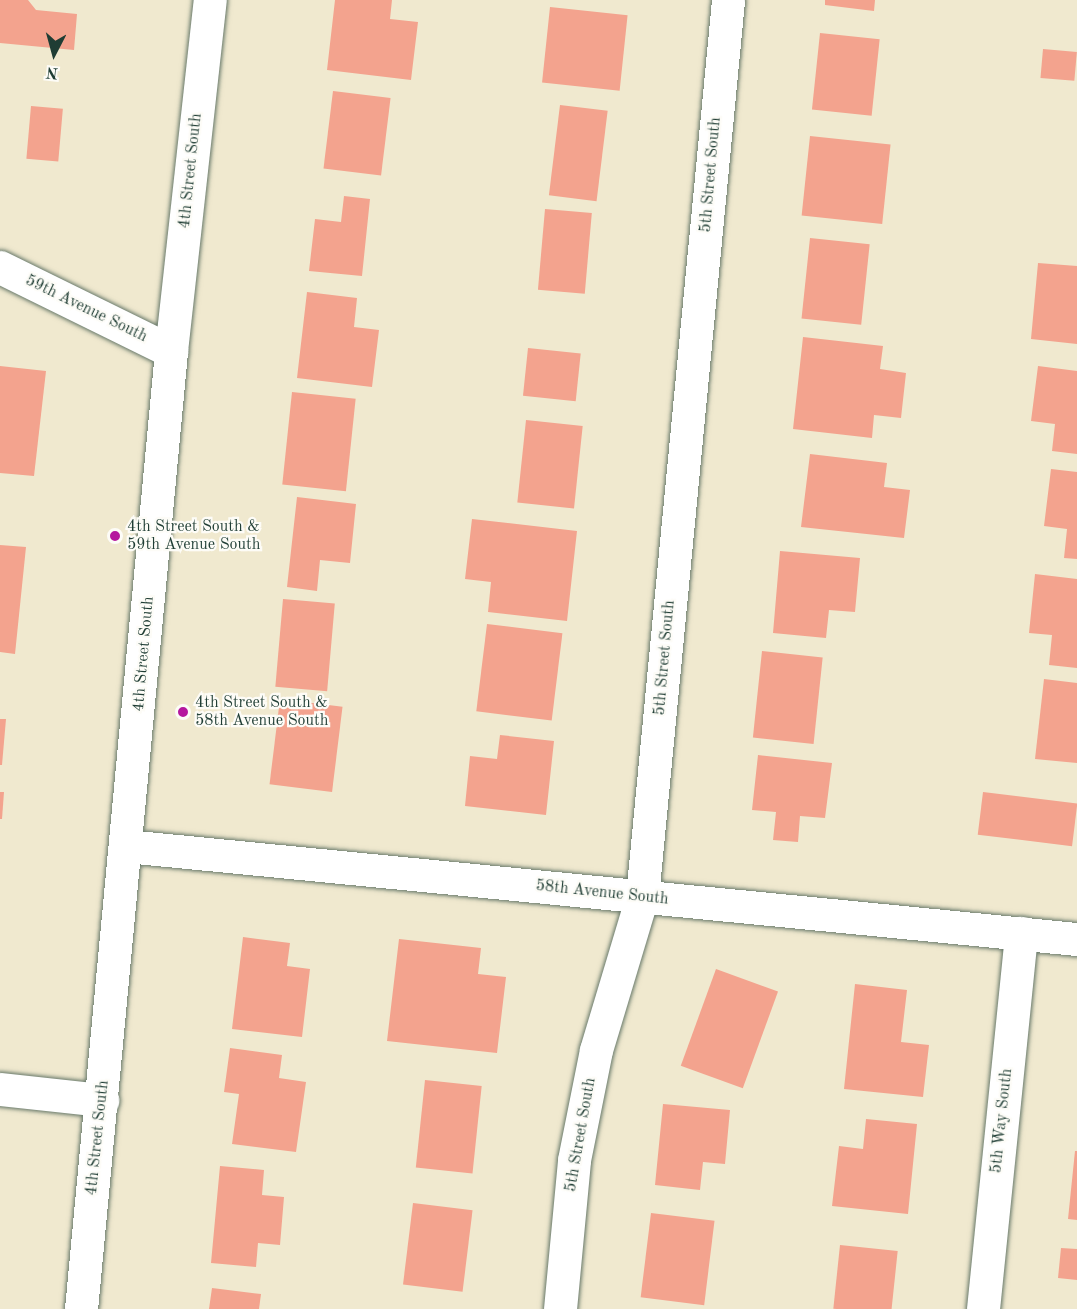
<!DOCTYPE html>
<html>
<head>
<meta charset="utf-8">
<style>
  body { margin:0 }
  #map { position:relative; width:1077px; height:1309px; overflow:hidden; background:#f0e9cf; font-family:"Old Standard TT",serif }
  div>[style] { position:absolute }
  .building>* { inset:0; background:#f3a38e; transform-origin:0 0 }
  .roads { filter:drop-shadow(0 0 2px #68796a) drop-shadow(0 0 2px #68796a) }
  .minor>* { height:33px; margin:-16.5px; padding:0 16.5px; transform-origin:16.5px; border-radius:16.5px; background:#fff }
  .dots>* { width:16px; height:16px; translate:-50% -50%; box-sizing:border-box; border:3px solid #fdfcf7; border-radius:50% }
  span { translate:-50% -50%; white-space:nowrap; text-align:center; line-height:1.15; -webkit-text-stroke:4.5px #fdfcf7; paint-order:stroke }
  .street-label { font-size:16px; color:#1f3d34 }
  .poi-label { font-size:16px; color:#1f3d34 }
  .left { translate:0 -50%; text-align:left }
  .north { position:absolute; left:24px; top:24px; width:60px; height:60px; -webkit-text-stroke:4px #fdfcf7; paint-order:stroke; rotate:186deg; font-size:16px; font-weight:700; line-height:24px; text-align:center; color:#1f3d34 }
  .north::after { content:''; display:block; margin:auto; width:21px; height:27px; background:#1f3d34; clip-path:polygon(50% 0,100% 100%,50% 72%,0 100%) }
</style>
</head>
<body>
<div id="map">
  <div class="building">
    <div style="clip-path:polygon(0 0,28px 0,36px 10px,77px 14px,74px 50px,0 43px)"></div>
    <div style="clip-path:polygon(335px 0,392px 0,390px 19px,418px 22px,411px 80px,327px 70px)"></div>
    <div style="clip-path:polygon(825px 0,875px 0,874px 11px,825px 5px)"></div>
    <div style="left:550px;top:7px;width:78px;height:76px;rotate:6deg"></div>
    <div style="left:820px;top:33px;width:60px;height:77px;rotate:6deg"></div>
    <div style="left:1043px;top:49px;width:34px;height:29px;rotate:5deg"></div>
    <div style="left:333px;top:91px;width:58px;height:78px;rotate:7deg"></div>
    <div style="left:560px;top:105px;width:48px;height:91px;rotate:7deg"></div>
    <div style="left:31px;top:106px;width:32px;height:53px;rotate:5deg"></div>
    <div style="left:810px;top:136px;width:81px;height:80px;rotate:6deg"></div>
    <div style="clip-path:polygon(344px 196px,370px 199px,362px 276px,309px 271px,315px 219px,341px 222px)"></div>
    <div style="left:545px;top:209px;width:47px;height:81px;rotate:5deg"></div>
    <div style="left:810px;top:238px;width:60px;height:81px;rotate:6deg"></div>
    <div style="clip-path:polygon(1038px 263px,1077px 266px,1077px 344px,1031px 339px)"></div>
    <div style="clip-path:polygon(307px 292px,357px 298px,354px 327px,379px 330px,372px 387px,297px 378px)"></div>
    <div style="clip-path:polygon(803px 337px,883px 346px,880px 369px,906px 373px,901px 418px,874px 415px,872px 438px,793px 429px)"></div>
    <div style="left:528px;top:348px;width:53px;height:48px;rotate:6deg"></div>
    <div style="clip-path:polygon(0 366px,46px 371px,34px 476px,0 473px)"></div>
    <div style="clip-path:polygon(1038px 366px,1077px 371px,1077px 454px,1052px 451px,1055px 424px,1031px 421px)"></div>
    <div style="left:292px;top:392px;width:64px;height:93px;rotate:6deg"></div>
    <div style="left:526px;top:420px;width:57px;height:83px;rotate:6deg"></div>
    <div style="clip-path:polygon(810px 454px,887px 463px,884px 487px,910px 490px,904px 538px,801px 527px)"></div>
    <div style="clip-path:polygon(1051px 469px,1077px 472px,1077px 559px,1064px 558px,1067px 529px,1044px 526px)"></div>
    <div style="clip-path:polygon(297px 497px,356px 504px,350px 563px,320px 560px,317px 591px,287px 587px)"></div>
    <div style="clip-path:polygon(472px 519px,577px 531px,567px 621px,488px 612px,491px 582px,465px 579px)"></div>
    <div style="clip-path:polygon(0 545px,26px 547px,15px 654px,0 652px)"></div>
    <div style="clip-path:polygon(780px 551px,860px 558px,855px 612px,829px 610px,826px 638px,773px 633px)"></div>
    <div style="clip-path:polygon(1035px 574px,1077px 579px,1077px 668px,1049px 665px,1052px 635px,1029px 633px)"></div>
    <div style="left:283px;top:599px;width:52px;height:88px;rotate:5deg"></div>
    <div style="left:487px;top:624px;width:76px;height:88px;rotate:7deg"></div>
    <div style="left:762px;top:651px;width:61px;height:87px;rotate:6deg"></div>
    <div style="clip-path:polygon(1044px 679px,1077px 683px,1077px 763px,1035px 759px)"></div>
    <div style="left:280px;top:699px;width:63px;height:86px;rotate:7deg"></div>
    <div style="clip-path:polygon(0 719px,6px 719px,2px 765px,0 765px)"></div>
    <div style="clip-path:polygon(500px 735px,554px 741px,546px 815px,465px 806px,470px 756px,497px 759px)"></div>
    <div style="clip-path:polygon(758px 755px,832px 763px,825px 818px,800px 816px,798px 842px,773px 840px,776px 812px,752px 810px)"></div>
    <div style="clip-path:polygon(0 792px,4px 792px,2px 819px,0 819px)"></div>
    <div style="left:983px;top:792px;width:95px;height:43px;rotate:7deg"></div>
    <div style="clip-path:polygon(243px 937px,290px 943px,287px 966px,310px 969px,302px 1037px,232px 1029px)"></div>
    <div style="clip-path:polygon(399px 939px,481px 948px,478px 974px,506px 977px,497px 1053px,387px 1041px)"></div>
    <div style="left:716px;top:969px;width:66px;height:103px;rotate:20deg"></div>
    <div style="clip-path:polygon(855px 984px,907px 990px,901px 1042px,929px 1045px,923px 1097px,844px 1089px)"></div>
    <div style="clip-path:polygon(230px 1048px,282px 1055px,279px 1078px,306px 1082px,296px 1152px,232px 1144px,239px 1094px,224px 1092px)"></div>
    <div style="left:425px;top:1080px;width:57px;height:88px;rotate:6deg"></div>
    <div style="clip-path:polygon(663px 1104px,730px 1110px,725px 1164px,703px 1162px,700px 1190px,655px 1185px)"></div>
    <div style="clip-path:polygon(866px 1119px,917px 1124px,908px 1214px,832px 1206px,839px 1146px,863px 1149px)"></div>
    <div style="clip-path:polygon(1075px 1151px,1077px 1151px,1077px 1220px,1068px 1219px)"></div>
    <div style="clip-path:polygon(220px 1166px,264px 1170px,262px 1195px,284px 1197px,280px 1245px,258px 1243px,256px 1267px,211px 1263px)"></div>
    <div style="left:413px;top:1203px;width:60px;height:82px;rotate:7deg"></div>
    <div style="left:651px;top:1213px;width:64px;height:85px;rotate:7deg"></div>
    <div style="left:840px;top:1245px;width:58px;height:64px;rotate:6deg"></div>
    <div style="clip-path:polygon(1061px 1248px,1077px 1249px,1077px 1280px,1058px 1278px)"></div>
    <div style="clip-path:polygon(212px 1288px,261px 1294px,259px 1309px,209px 1309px)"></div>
  </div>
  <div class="roads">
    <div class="minor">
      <div style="left:0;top:267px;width:191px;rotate:26.2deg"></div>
      <div style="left:126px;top:846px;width:956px;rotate:5.59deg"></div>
      <div style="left:0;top:1089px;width:103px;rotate:6.2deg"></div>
      <div style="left:81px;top:1309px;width:962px;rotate:-84.63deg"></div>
      <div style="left:171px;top:351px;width:353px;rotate:-83.7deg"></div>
      <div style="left:560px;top:1309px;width:150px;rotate:-84.6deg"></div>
      <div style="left:574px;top:1160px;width:112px;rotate:-78.7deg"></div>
      <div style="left:596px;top:1050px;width:160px;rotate:-73.3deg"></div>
      <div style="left:642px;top:897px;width:901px;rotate:-84.52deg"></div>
      <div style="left:983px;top:1309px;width:378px;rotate:-84.2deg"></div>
    </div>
  </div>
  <div class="dots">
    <div style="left:115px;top:536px;background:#b5179e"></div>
    <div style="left:183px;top:712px;background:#b5179e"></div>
  </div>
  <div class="street-label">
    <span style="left:191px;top:171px;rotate:-84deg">4th Street South</span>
    <span style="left:711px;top:175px;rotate:-85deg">5th Street South</span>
    <span style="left:86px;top:309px;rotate:26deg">59th Avenue South</span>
    <span style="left:144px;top:654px;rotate:-85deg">4th Street South</span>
    <span style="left:665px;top:658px;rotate:-85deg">5th Street South</span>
    <span style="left:602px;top:893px;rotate:6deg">58th Avenue South</span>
    <span style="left:1002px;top:1121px;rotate:-84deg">5th Way South</span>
    <span style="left:581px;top:1135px;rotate:-80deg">5th Street South</span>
    <span style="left:98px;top:1138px;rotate:-84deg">4th Street South</span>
  </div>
  <div class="poi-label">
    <span class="left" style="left:127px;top:536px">4th Street South &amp;<br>59th Avenue South</span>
    <span class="left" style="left:195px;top:712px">4th Street South &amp;<br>58th Avenue South</span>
  </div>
  <div class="north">N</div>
</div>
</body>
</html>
